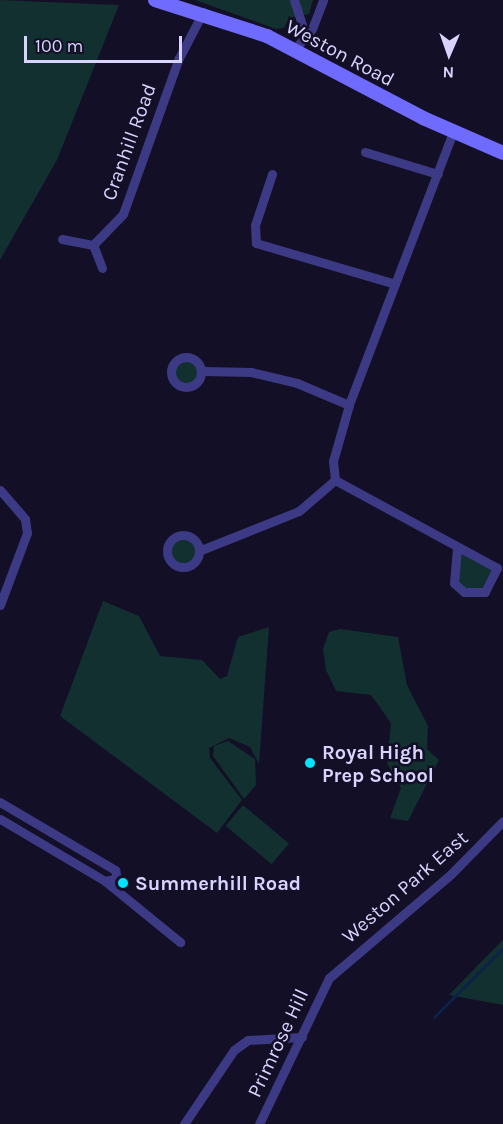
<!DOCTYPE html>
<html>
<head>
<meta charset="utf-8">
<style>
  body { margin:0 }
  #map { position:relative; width:503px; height:1124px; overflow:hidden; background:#130f26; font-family:Karla,sans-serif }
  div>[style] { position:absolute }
  .green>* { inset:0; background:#12302f; transform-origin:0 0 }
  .round { border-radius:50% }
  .stream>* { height:3px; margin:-1.5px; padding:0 1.5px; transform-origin:1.5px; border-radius:1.5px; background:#0c2248 }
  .street>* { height:9px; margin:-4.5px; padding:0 4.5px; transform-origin:4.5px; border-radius:4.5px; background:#3d3a85 }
  .street>.ring { margin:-4.5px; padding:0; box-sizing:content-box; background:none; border:9px solid #3d3a85; border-radius:50% }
  .secondary>* { height:14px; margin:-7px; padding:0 7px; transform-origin:7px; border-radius:7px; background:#6f6bff }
  .dots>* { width:16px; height:16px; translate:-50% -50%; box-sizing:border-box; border:3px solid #130f26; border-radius:50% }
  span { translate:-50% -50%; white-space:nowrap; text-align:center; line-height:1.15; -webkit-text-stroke:5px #130f26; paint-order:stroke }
  .street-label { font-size:20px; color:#d9d4ff }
  .poi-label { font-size:20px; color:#d9d4ff; font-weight:700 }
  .left { translate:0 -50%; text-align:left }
  .north { position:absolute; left:419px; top:24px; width:60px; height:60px; -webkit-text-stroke:4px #130f26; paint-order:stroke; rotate:182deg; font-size:16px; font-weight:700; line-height:24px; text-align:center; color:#d9d4ff }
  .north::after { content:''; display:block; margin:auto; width:21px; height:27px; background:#d9d4ff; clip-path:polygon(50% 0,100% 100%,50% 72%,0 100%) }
  .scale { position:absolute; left:24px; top:36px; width:158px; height:27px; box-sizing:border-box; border:3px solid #d9d4ff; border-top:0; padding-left:8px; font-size:18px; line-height:21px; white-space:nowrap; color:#d9d4ff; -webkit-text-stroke:4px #130f26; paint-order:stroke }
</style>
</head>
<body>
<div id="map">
  <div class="green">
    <div style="clip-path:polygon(0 0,119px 5px,57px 160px,0 260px)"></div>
    <div style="clip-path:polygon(195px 0,313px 0,309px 14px,289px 18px,284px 28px,276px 29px)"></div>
    <div class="round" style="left:173px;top:359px;width:26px;height:26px"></div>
    <div class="round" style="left:170px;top:538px;width:26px;height:26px"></div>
    <div style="clip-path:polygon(460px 553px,492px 570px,482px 588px,465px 588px,458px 581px)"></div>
    <div style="clip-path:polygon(103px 601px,139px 616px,160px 656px,202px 660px,220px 679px,227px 676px,238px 637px,269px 627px,259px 764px,250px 747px,229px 738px,209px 748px,210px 758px,242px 800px,217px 833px,60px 716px)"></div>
    <div style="clip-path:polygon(340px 629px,398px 637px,407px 685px,428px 726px,427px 749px,439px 760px,408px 821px,390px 818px,401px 788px,387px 763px,391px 723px,371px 695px,336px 691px,326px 670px,323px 649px,329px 632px)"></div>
    <div style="clip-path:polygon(228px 741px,255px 759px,256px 785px,244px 799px,213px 756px,214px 746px)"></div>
    <div style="left:243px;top:805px;width:60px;height:27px;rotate:40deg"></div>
    <div style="clip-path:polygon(503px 940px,503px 1005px,449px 995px,482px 961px)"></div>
  </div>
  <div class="stream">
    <div style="left:434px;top:1017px;width:98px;rotate:-45deg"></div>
  </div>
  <div class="street">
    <div style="left:294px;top:0;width:38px;rotate:72deg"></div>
    <div style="left:295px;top:49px;width:26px;rotate:-50deg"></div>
    <div style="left:312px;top:29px;width:31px;rotate:-69deg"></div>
    <div style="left:453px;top:132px;width:292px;rotate:110.9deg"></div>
    <div style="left:349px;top:405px;width:58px;rotate:105.9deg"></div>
    <div style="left:333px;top:461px;width:19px;rotate:84deg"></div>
    <div style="left:335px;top:480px;width:184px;rotate:28.5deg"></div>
    <div style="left:497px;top:568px;width:27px;rotate:117deg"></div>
    <div style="left:485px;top:592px;width:21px;rotate:180deg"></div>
    <div style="left:464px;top:592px;width:13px;rotate:-138deg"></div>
    <div style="left:454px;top:583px;width:36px;rotate:-85deg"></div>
    <div style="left:365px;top:152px;width:76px;rotate:16.8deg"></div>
    <div style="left:272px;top:174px;width:54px;rotate:108.4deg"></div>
    <div style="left:255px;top:225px;width:18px;rotate:87deg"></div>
    <div style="left:256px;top:243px;width:145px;rotate:16.4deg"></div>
    <div style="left:62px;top:239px;width:32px;rotate:11deg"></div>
    <div style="left:102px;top:268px;width:25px;rotate:-111deg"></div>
    <div style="left:93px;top:245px;width:43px;rotate:-45.9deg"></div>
    <div style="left:123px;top:214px;width:166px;rotate:-70.3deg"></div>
    <div style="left:179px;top:58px;width:52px;rotate:-62.4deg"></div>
    <div class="ring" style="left:171px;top:357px;width:21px;height:21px"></div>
    <div style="left:204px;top:371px;width:47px;rotate:1.2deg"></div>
    <div style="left:251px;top:372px;width:47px;rotate:13.4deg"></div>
    <div style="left:297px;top:383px;width:56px;rotate:22.9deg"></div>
    <div style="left:0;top:490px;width:38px;rotate:49deg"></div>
    <div style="left:25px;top:519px;width:14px;rotate:82deg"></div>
    <div style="left:27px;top:533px;width:77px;rotate:110.6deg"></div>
    <div class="ring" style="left:167px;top:535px;width:23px;height:23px"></div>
    <div style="left:201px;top:550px;width:105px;rotate:-21.7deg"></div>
    <div style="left:299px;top:511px;width:48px;rotate:-40.7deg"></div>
    <div style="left:0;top:802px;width:134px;rotate:30.6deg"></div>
    <div style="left:115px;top:870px;width:8px;rotate:76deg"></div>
    <div style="left:117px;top:878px;width:12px;rotate:166deg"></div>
    <div style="left:105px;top:881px;width:122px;rotate:-149.4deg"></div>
    <div style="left:105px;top:881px;width:97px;rotate:39.1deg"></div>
    <div style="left:184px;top:1124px;width:89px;rotate:-56deg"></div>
    <div style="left:234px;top:1050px;width:17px;rotate:-36deg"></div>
    <div style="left:248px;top:1040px;width:54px;rotate:-3.2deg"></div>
    <div style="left:259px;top:1124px;width:162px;rotate:-64.4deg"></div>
    <div style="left:329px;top:978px;width:160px;rotate:-40.4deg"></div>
    <div style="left:451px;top:874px;width:74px;rotate:-45.5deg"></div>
  </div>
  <div class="secondary">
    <div style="left:155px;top:0;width:118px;rotate:17.8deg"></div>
    <div style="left:267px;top:36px;width:176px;rotate:27.7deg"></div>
    <div style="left:423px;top:118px;width:87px;rotate:23.6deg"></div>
  </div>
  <div class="dots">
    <div style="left:310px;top:763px;background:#00e5ff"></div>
    <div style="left:123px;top:883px;background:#00e5ff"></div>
  </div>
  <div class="street-label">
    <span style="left:340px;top:53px;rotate:28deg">Weston Road</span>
    <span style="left:129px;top:142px;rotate:-70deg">Cranhill Road</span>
    <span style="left:405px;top:887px;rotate:-41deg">Weston Park East</span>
    <span style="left:278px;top:1043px;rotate:-65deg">Primrose Hill</span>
  </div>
  <div class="poi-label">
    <span class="left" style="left:322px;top:764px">Royal High<br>Prep School</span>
    <span class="left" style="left:135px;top:883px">Summerhill Road</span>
  </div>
  <div class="north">N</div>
  <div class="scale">100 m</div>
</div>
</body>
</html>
